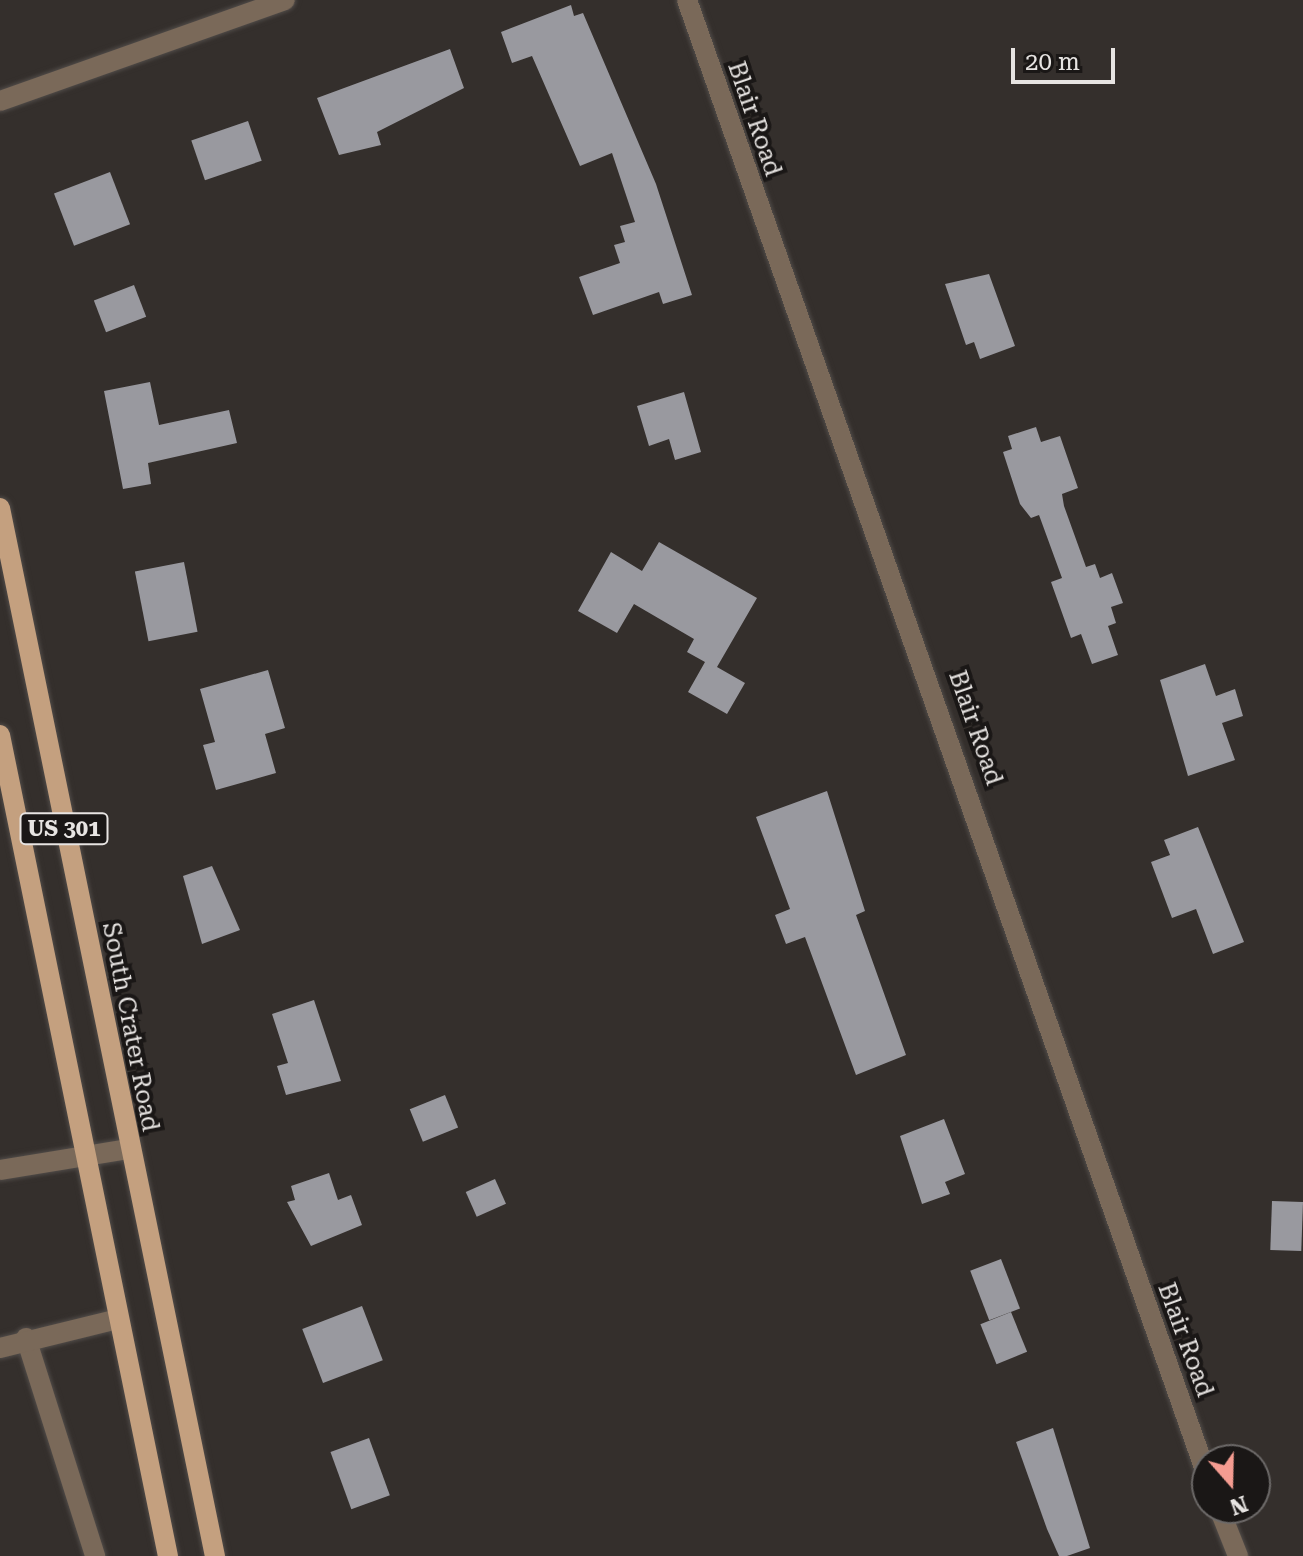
<!DOCTYPE html>
<html>
<head>
<meta charset="utf-8">
<style>
  body { margin:0 }
  #map { position:relative; width:1303px; height:1556px; overflow:hidden; background:#342f2c; font-family:"Roboto Serif",serif }
  div>[style] { position:absolute }
  .building>* { inset:0; background:#99999f; transform-origin:0 0 }
  .roads { filter:drop-shadow(0 0 2px #514c49) drop-shadow(0 0 2px #514c49) }
  .minor>* { height:20px; margin:-10px; padding:0 10px; transform-origin:10px; border-radius:10px; background:#7a6959 }
  .major>* { height:20px; margin:-10px; padding:0 10px; transform-origin:10px; border-radius:10px; background:#c4a07f }
  span { translate:-50% -50%; white-space:nowrap; text-align:center; line-height:1.15; -webkit-text-stroke:8px #1a1716; paint-order:stroke }
  .shield-label span { padding:2px 6px; background:#1a1716; border:2px solid; border-radius:6px; -webkit-text-stroke-width:0 }
  .shield-label { font-size:22px; color:#e7e4e2; font-weight:700 }
  .street-label { font-size:24px; color:#e7e4e2 }
  .north { position:absolute; left:1191px; top:1444px; width:80px; height:80px; box-sizing:border-box; background:#1a1716; border:2px solid #6c6968; border-radius:50%; rotate:160deg; font-size:22px; font-weight:700; line-height:32px; text-align:center; color:#e7e4e2 }
  .north::after { content:''; display:block; margin:auto; width:28px; height:36px; background:#f59c91; clip-path:polygon(50% 0,100% 100%,50% 72%,0 100%) }
  .scale { position:absolute; left:1011px; top:48px; width:104px; height:36px; box-sizing:border-box; border:4px solid #e7e4e2; border-top:0; padding-left:10px; font-size:24px; line-height:28px; white-space:nowrap; color:#e7e4e2; -webkit-text-stroke:6px #1a1716; paint-order:stroke }
</style>
</head>
<body>
<div id="map">
  <div class="building">
    <div style="clip-path:polygon(571px 5px,574px 16px,583px 13px,656px 184px,692px 295px,663px 304px,659px 292px,593px 315px,579px 277px,620px 263px,614px 245px,625px 242px,620px 226px,635px 222px,612px 153px,580px 166px,532px 56px,512px 63px,501px 32px)"></div>
    <div style="clip-path:polygon(450px 49px,464px 88px,377px 132px,381px 145px,339px 155px,317px 98px)"></div>
    <div style="left:248px;top:121px;width:42px;height:60px;rotate:71deg"></div>
    <div style="left:110px;top:172px;width:56px;height:60px;rotate:69deg"></div>
    <div style="clip-path:polygon(989px 274px,1015px 346px,980px 359px,974px 342px,966px 345px,945px 284px)"></div>
    <div style="left:134px;top:285px;width:34px;height:43px;rotate:69deg"></div>
    <div style="clip-path:polygon(150px 382px,159px 425px,229px 410px,237px 443px,148px 463px,151px 484px,123px 489px,104px 391px)"></div>
    <div style="clip-path:polygon(684px 392px,701px 452px,675px 460px,669px 439px,649px 446px,637px 406px)"></div>
    <div style="clip-path:polygon(1036px 427px,1041px 442px,1060px 436px,1078px 488px,1062px 494px,1064px 506px,1086px 567px,1095px 564px,1100px 578px,1112px 573px,1123px 603px,1111px 607px,1116px 623px,1108px 626px,1118px 655px,1092px 664px,1081px 634px,1071px 638px,1051px 582px,1062px 578px,1039px 515px,1031px 518px,1020px 504px,1003px 452px,1012px 449px,1008px 436px)"></div>
    <div style="clip-path:polygon(659px 542px,757px 598px,717px 667px,745px 683px,727px 714px,688px 692px,705px 662px,687px 652px,694px 639px,634px 604px,617px 633px,578px 611px,611px 552px,642px 571px)"></div>
    <div style="left:184px;top:562px;width:71px;height:50px;rotate:79deg"></div>
    <div style="clip-path:polygon(1205px 664px,1216px 696px,1235px 689px,1243px 716px,1222px 723px,1235px 760px,1188px 776px,1160px 680px)"></div>
    <div style="clip-path:polygon(268px 670px,285px 728px,265px 734px,276px 773px,216px 790px,203px 745px,215px 742px,200px 689px)"></div>
    <div style="clip-path:polygon(827px 791px,865px 911px,856px 915px,906px 1055px,856px 1075px,805px 937px,786px 944px,775px 915px,790px 909px,756px 817px)"></div>
    <div style="clip-path:polygon(1198px 827px,1244px 942px,1213px 954px,1196px 909px,1172px 918px,1151px 862px,1170px 855px,1164px 840px)"></div>
    <div style="clip-path:polygon(212px 866px,240px 930px,202px 944px,183px 876px)"></div>
    <div style="clip-path:polygon(314px 1000px,341px 1081px,286px 1095px,277px 1066px,288px 1063px,272px 1014px)"></div>
    <div style="left:445px;top:1095px;width:35px;height:38px;rotate:68deg"></div>
    <div style="clip-path:polygon(944px 1119px,965px 1174px,945px 1182px,950px 1194px,922px 1204px,900px 1136px)"></div>
    <div style="clip-path:polygon(329px 1173px,338px 1200px,351px 1195px,362px 1225px,311px 1246px,287px 1202px,295px 1200px,291px 1186px)"></div>
    <div style="left:495px;top:1179px;width:27px;height:32px;rotate:66deg"></div>
    <div style="left:1272px;top:1201px;width:31px;height:49px;rotate:2deg"></div>
    <div style="left:1001px;top:1259px;width:53px;height:33px;rotate:69deg"></div>
    <div style="left:362px;top:1306px;width:58px;height:64px;rotate:69deg"></div>
    <div style="left:1011px;top:1312px;width:43px;height:33px;rotate:68deg"></div>
    <div style="clip-path:polygon(1053px 1428px,1090px 1548px,1067px 1556px,1059px 1556px,1047px 1529px,1016px 1442px)"></div>
    <div style="left:369px;top:1438px;width:61px;height:41px;rotate:70deg"></div>
  </div>
  <div class="roads">
    <div class="minor">
      <div style="left:687px;top:0;width:1565px;rotate:70.59deg"></div>
      <div style="left:0;top:101px;width:302px;rotate:-19.5deg"></div>
      <div style="left:0;top:1170px;width:130px;rotate:-9.3deg"></div>
      <div style="left:26px;top:1338px;width:229px;rotate:72.4deg"></div>
      <div style="left:0;top:1348px;width:122px;rotate:-13.8deg"></div>
      <div style="left:1219px;top:1508px;width:52px;rotate:68.4deg"></div>
    </div>
    <div class="major">
      <div style="left:0;top:508px;width:1070px;rotate:78.41deg"></div>
      <div style="left:0;top:735px;width:838px;rotate:78.44deg"></div>
    </div>
  </div>
  <div class="shield-label">
    <span style="left:64px;top:829px">US 301</span>
  </div>
  <div class="street-label">
    <span style="left:754px;top:119px;rotate:71deg">Blair Road</span>
    <span style="left:975px;top:728px;rotate:71deg">Blair Road</span>
    <span style="left:130px;top:1027px;rotate:79deg">South Crater Road</span>
    <span style="left:1185px;top:1340px;rotate:70deg">Blair Road</span>
  </div>
  <div class="north">N</div>
  <div class="scale">20 m</div>
</div>
</body>
</html>
